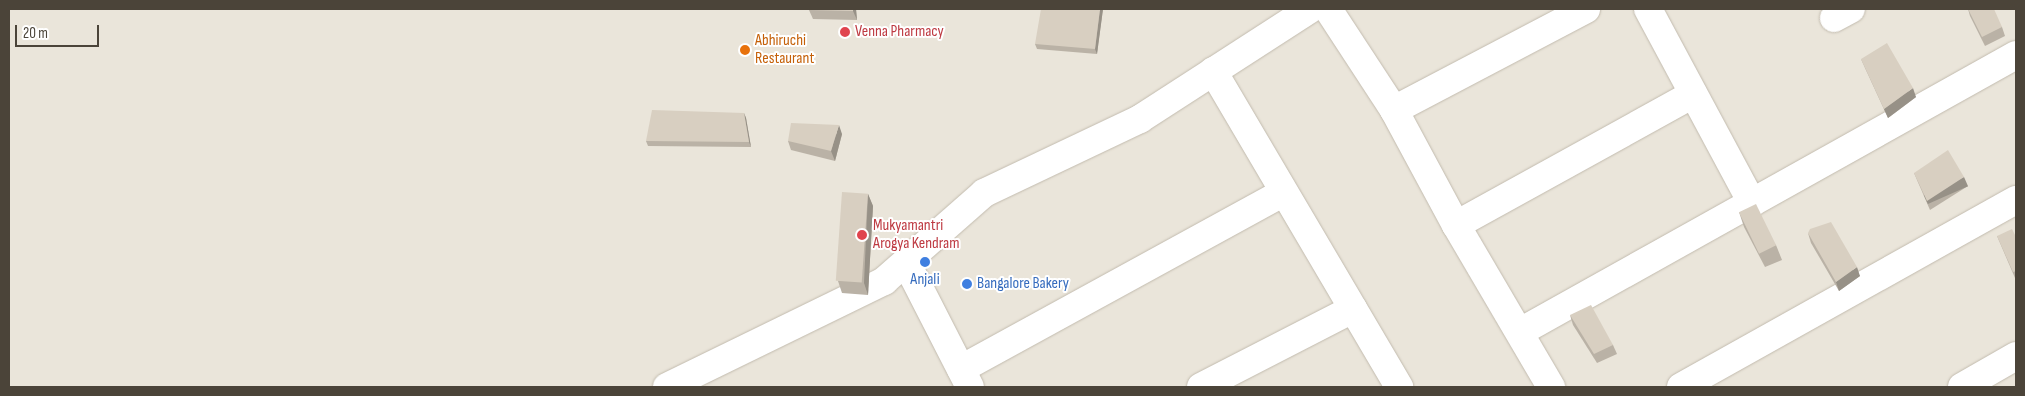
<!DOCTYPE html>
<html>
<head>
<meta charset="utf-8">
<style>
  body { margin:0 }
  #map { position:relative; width:2025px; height:396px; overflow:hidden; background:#f6f3ec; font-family:"Sofia Sans Condensed",sans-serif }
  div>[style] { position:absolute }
  .residential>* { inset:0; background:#eae5da; transform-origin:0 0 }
  .roads { filter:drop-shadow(0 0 1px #c2bbae) drop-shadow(0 0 1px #c2bbae) }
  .minor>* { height:28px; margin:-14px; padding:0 14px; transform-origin:14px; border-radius:14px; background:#fff }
  .wall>* { inset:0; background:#bab2a6 }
  .shaded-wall>* { inset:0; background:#979187; transform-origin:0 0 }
  .building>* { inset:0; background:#d8cfc1; transform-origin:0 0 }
  .dots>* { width:14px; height:14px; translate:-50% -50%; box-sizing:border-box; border:2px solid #fff; border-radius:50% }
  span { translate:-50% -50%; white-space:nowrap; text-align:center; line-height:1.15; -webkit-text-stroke:4px #fff; paint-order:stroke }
  .health-label { font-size:16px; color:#be3a42 }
  .left { translate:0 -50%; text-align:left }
  .food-label { font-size:16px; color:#c56008 }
  .shop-label { font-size:16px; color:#366cbe }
  .frame { position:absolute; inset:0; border:10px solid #4b4439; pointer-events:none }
  .scale { position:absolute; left:15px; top:25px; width:84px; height:22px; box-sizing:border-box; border:2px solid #4b4439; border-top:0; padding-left:6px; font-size:15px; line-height:18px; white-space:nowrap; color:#4b4439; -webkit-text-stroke:4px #fff; paint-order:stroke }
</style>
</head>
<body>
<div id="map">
  <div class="residential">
    <div style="left:9px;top:9px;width:2007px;height:378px"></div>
  </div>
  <div class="roads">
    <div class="minor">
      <div style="left:1328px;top:9px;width:121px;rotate:56.8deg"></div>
      <div style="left:1394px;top:110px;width:131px;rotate:61.7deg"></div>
      <div style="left:1456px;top:225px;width:188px;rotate:59.6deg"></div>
      <div style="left:1648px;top:9px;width:220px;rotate:61.8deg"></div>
      <div style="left:1834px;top:18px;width:19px;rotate:-28deg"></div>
      <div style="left:1213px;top:71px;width:367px;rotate:59.5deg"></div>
      <div style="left:1394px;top:110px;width:217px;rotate:-27.7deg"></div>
      <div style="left:1456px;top:225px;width:271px;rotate:-28.9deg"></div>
      <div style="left:906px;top:262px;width:140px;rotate:62.9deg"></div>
      <div style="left:1520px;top:332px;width:568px;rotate:-29.18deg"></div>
      <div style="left:961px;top:369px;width:368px;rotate:-28.7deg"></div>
      <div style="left:667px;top:387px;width:242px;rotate:-26deg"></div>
      <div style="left:884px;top:281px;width:133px;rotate:-41.3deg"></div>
      <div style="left:984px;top:193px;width:173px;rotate:-25.4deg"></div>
      <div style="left:1140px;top:119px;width:202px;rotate:-32.9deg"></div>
      <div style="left:1201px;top:387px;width:171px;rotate:-27.2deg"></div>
      <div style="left:1681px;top:387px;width:384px;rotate:-29.2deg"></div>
      <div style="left:1962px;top:387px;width:62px;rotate:-29.9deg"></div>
    </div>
  </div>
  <div class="wall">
    <div style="clip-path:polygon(856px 9px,857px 20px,813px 19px,809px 10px)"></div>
    <div style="clip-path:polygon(1103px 9px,1097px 54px,1037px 49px,1035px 44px)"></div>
    <div style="clip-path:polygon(1968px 9px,2002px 27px,2005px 36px,1985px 46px,1970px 16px)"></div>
    <div style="clip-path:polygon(1861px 59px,1916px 97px,1888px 118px,1865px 68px)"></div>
    <div style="clip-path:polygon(744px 113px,746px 118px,751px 147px,648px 146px,646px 141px)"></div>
    <div style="clip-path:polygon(842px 134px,835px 161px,791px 150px,788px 141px)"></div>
    <div style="clip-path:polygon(1914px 173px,1968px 186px,1930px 210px)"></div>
    <div style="clip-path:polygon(868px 194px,873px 206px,868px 295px,842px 293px,838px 281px)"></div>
    <div style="clip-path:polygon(1739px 212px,1776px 245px,1782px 260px,1765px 267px,1744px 227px)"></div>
    <div style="clip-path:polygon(1808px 233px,1860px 276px,1839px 291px,1811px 243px)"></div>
    <div style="clip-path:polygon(1997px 236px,2016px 237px,2016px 277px,2015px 278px)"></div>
    <div style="clip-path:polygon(1570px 315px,1613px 345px,1617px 354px,1597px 363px,1573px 325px)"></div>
  </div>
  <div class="shaded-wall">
    <div style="clip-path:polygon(853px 9px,856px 9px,857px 20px,853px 11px)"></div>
    <div style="clip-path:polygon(1100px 9px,1103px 9px,1097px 54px,1095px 49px)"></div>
    <div style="clip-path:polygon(1913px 88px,1916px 97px,1888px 118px,1884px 109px)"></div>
    <div style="clip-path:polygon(744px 113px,746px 118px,751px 147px,749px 142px)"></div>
    <div style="clip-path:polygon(839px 125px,842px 134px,835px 161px,831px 151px)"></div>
    <div style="left:1964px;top:177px;width:10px;height:44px;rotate:66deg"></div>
    <div style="clip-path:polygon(868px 194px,873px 206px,868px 295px,864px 283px)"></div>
    <div style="clip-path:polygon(1857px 267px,1860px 276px,1839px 291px,1836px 282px)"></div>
  </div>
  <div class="building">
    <div style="clip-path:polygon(809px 9px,853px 9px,853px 11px,809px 10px)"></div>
    <div style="clip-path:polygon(1041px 9px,1100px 9px,1095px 49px,1035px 44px)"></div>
    <div style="clip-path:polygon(1968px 9px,1994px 9px,2002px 27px,1982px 37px)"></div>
    <div style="clip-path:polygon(1887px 43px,1913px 88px,1884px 109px,1861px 59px)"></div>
    <div style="clip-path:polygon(652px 110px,744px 113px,749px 142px,646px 141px)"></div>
    <div style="clip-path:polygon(791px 123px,839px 125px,831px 151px,788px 141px)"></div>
    <div style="clip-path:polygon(1948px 150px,1964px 177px,1927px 201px,1914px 173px)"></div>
    <div style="left:842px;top:192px;width:26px;height:89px;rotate:4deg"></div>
    <div style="left:1756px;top:204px;width:46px;height:19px;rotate:64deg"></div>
    <div style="clip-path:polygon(1831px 222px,1857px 267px,1836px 282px,1808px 233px,1810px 229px)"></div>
    <div style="clip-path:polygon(2012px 229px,2016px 237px,2016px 271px,2013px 272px,1997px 236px)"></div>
    <div style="clip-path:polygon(1591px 305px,1613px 345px,1594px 354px,1570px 315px)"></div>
  </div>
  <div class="dots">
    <div style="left:845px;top:32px;background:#e0444e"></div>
    <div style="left:745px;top:50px;background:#e8710a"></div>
    <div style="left:862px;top:235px;background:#e0444e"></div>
    <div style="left:925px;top:262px;background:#3f7fe0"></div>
    <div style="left:967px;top:284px;background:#3f7fe0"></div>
  </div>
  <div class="health-label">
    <span class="left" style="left:855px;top:32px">Venna Pharmacy</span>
    <span class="left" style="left:873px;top:235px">Mukyamantri<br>Arogya Kendram</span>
  </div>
  <div class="food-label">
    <span class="left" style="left:755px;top:50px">Abhiruchi<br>Restaurant</span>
  </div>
  <div class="shop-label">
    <span style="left:925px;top:280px">Anjali</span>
    <span class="left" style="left:977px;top:284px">Bangalore Bakery</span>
  </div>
  <div class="frame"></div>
  <div class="scale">20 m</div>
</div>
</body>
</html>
